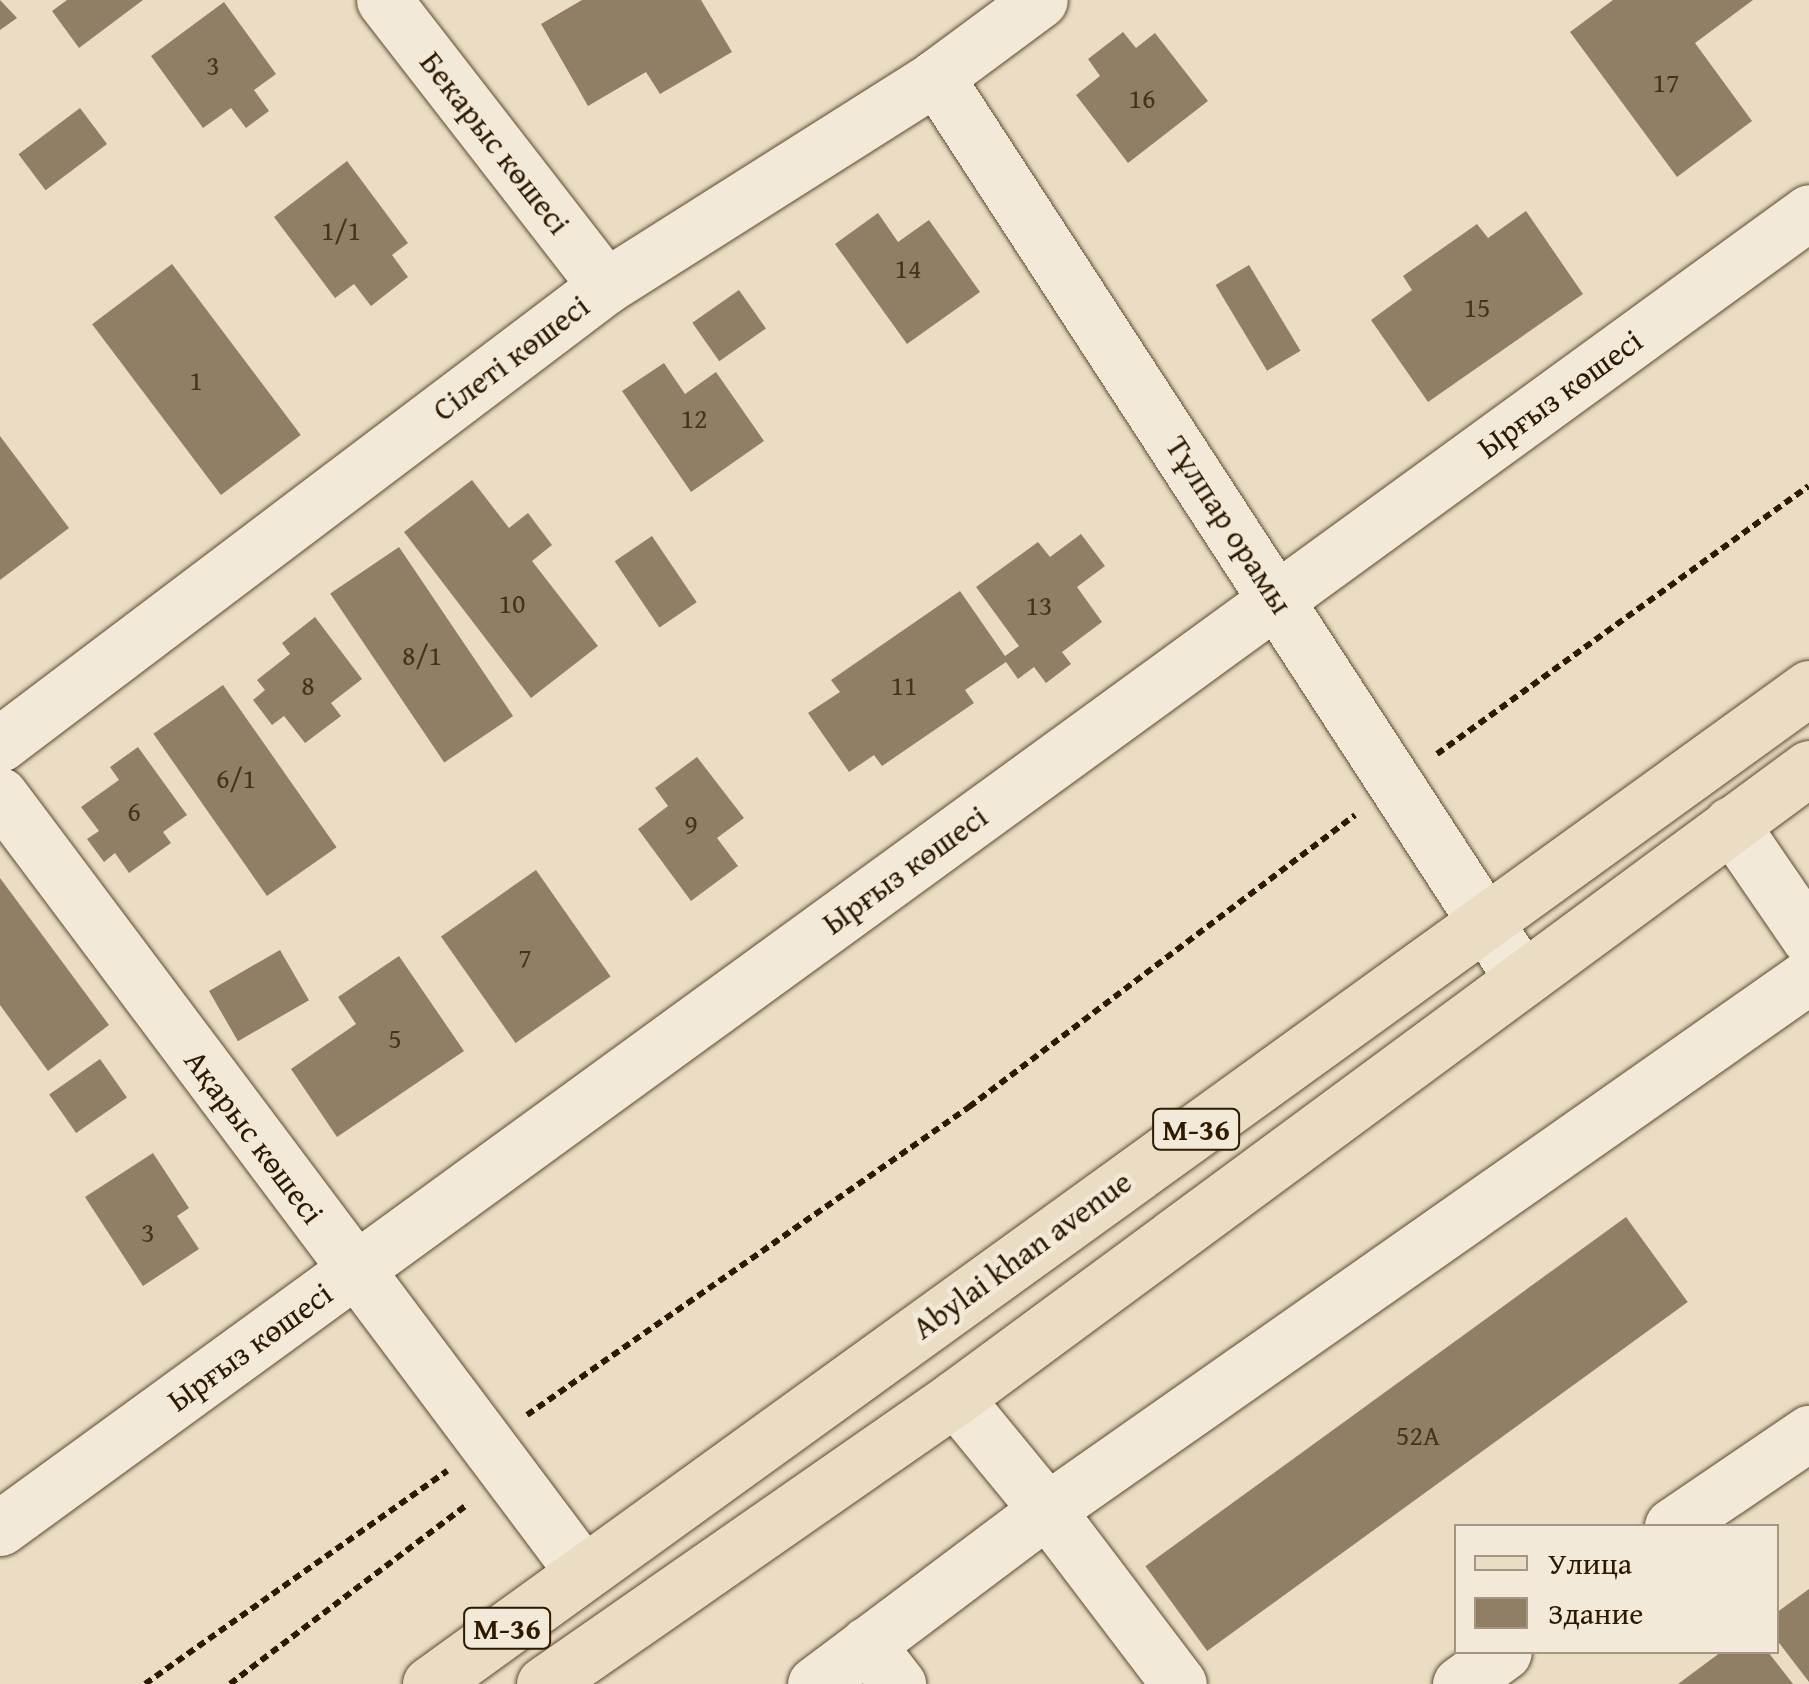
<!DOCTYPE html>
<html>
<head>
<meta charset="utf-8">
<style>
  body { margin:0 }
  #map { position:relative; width:1809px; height:1684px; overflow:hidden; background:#ebddc3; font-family:"Gentium Book Plus",serif }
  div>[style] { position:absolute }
  .building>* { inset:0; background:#907f65; transform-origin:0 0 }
  .path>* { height:6px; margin-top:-3px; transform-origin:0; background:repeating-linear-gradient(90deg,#2e1a00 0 8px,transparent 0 13px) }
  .roads { filter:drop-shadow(0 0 2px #5d4b31) drop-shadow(0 0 2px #5d4b31) }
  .minor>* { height:55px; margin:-27.5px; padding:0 27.5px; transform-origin:27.5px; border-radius:27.5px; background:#f2e9d8 }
  .major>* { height:55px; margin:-27.5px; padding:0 27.5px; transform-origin:27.5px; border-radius:27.5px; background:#ebddc3 }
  span { translate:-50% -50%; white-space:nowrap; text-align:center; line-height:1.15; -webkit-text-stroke:9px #f2e9d8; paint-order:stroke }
  .number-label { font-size:28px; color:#463319 }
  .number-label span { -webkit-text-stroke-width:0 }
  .shield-label span { padding:2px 8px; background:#f2e9d8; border:2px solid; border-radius:8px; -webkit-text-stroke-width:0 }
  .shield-label { font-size:30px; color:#2e1a00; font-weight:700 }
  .street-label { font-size:32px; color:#2e1a00 }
  .legend { position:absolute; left:1454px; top:1524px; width:325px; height:130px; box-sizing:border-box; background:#f2e9d8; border:2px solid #a49682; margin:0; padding:12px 18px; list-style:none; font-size:30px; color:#2e1a00 }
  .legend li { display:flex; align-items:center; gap:20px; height:50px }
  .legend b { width:50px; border:2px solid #a49682 }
</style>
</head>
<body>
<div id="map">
  <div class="building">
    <div style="clip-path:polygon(0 0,17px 18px,0 30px)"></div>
    <div style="clip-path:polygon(67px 0,143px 0,79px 48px,52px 11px)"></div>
    <div style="clip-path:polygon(582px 0,701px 0,732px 52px,660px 94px,646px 72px,588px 106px,541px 24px)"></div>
    <div style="clip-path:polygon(1613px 0,1753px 0,1695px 43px,1752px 121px,1677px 177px,1570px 32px)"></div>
    <div style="clip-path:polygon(224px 2px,276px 74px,254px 90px,269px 111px,246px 128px,231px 108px,203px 128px,151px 56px)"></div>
    <div style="clip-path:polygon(1123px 32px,1136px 48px,1155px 33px,1208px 101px,1128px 163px,1076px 95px,1100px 76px,1088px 59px)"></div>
    <div style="left:80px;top:108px;width:45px;height:77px;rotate:53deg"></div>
    <div style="clip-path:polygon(347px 161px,408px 243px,392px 255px,408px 277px,371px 306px,354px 284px,335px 298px,274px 217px)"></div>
    <div style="clip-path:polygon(1526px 211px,1583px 294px,1428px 402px,1371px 320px,1412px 290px,1403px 276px,1477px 224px,1488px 238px)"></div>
    <div style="clip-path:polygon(878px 213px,898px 242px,929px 220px,980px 292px,907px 344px,835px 244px)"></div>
    <div style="left:172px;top:264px;width:214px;height:100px;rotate:53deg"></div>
    <div style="left:1249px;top:265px;width:100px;height:39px;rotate:59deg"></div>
    <div style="left:739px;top:290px;width:47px;height:57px;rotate:55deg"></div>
    <div style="clip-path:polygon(664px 363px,685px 394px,716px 372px,764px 441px,691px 492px,622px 391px)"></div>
    <div style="clip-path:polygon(0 436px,69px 528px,0 580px)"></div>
    <div style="clip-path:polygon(472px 480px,509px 528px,528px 513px,552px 545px,532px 561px,598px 646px,531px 698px,404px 532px)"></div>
    <div style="clip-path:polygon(1081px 534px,1105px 566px,1077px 587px,1102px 622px,1062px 652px,1071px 664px,1046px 683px,1034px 667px,1018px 679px,1006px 662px,965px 690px,974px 703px,882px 766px,874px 755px,849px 772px,808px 713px,840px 692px,831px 680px,960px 591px,1005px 656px,1019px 646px,976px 587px,1038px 542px,1050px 557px)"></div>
    <div style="left:652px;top:536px;width:80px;height:45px;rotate:56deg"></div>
    <div style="left:399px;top:547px;width:204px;height:83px;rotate:56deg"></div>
    <div style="clip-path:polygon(315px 617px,362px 679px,331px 703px,341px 716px,305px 743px,284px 716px,272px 725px,253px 700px,265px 690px,257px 680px,290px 654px,282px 643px)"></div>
    <div style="left:223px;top:685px;width:198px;height:85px;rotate:55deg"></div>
    <div style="clip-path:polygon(138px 747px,187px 815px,163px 832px,171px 843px,129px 873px,115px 853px,104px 862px,87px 839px,99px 831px,81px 807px,119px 780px,110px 767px)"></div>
    <div style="clip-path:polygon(697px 757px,744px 818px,717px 838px,738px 866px,691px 901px,638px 829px,668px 806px,655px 788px)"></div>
    <div style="left:536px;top:870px;width:130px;height:116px;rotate:55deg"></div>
    <div style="clip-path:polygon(0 878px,109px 1025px,48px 1071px,0 1005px)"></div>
    <div style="left:280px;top:950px;width:58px;height:82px;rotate:60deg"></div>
    <div style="clip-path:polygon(399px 956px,464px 1051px,337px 1137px,291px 1069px,356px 1024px,338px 997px)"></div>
    <div style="left:100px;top:1059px;width:47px;height:62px;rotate:55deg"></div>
    <div style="clip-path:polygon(153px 1153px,189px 1208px,177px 1216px,199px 1249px,143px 1286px,85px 1197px)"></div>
    <div style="left:1626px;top:1217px;width:105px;height:594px;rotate:54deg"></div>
    <div style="clip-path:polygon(1809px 1589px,1809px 1682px,1776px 1639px,1776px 1613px)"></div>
    <div style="clip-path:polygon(1721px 1652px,1768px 1652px,1793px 1684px,1678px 1684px)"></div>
  </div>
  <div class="path">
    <div style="left:1437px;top:754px;width:458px;rotate:-35.8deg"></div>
    <div style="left:527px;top:1415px;width:539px;rotate:-34.87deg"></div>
    <div style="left:969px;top:1107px;width:484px;rotate:-37.1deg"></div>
    <div style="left:145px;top:1684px;width:370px;rotate:-35.2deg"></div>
    <div style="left:230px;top:1684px;width:298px;rotate:-37.1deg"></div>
  </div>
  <div class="roads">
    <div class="minor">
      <div style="left:384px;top:0;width:362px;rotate:52.2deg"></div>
      <div style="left:936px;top:77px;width:1070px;rotate:56.98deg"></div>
      <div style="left:0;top:744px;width:760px;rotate:-37.08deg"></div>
      <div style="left:606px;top:286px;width:391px;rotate:-32.3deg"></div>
      <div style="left:936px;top:77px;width:129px;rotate:-36.5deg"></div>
      <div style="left:0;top:795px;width:971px;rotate:53.12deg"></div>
      <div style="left:1731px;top:824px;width:138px;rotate:55.6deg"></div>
      <div style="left:955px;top:1398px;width:145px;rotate:50.6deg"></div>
      <div style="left:1047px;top:1510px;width:930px;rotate:-35.02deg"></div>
      <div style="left:1672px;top:1526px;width:166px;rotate:-34.2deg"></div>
      <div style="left:0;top:1528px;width:2237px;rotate:-36.03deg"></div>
      <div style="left:867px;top:1644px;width:51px;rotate:52.2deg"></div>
      <div style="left:815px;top:1684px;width:290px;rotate:-36.9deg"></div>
      <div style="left:1047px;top:1510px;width:218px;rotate:52.8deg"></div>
      <div style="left:1460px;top:1684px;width:54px;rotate:-36deg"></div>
    </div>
    <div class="major">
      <div style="left:430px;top:1684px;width:1701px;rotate:-35.84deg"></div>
      <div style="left:544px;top:1684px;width:501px;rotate:-34.83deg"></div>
      <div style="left:955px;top:1398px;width:1061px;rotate:-36.42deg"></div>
    </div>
  </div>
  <div class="number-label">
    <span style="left:213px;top:65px">3</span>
    <span style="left:1666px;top:82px">17</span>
    <span style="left:1142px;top:98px">16</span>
    <span style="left:341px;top:230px">1/1</span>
    <span style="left:908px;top:268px">14</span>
    <span style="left:1477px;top:307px">15</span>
    <span style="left:196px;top:380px">1</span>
    <span style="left:694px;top:418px">12</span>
    <span style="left:512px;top:603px">10</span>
    <span style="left:1039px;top:605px">13</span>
    <span style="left:422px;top:655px">8/1</span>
    <span style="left:308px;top:685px">8</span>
    <span style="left:904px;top:685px">11</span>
    <span style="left:236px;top:778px">6/1</span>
    <span style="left:134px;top:811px">6</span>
    <span style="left:691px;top:824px">9</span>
    <span style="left:525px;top:957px">7</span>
    <span style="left:395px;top:1038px">5</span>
    <span style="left:148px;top:1232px">3</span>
    <span style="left:1418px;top:1435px">52А</span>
  </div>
  <div class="shield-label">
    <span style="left:1196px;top:1129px">M-36</span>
    <span style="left:507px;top:1628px">M-36</span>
  </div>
  <div class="street-label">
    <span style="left:495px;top:143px;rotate:52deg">Бекарыс көшесі</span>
    <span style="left:511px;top:358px;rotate:-37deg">Сілеті көшесі</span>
    <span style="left:1560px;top:394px;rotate:-36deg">Ырғыз көшесі</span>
    <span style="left:1229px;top:525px;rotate:57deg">Тұлпар орамы</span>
    <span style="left:905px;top:870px;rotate:-36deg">Ырғыз көшесі</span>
    <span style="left:254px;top:1137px;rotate:53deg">Ақарыс көшесі</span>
    <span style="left:1022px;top:1255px;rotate:-36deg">Abylai khan avenue</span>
    <span style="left:250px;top:1347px;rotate:-36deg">Ырғыз көшесі</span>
  </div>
  <ul class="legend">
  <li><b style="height:12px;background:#ebddc3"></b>Улица</li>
  <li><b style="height:28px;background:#907f65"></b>Здание</li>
  </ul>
</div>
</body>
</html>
